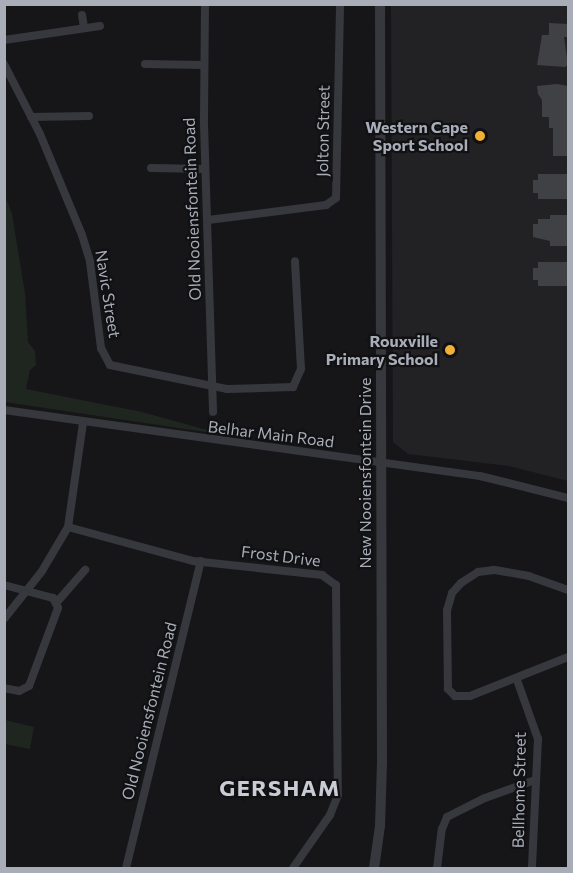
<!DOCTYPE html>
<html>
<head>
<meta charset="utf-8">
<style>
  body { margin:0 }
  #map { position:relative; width:573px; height:873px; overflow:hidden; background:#161618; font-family:Commissioner,sans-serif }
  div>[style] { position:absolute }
  .built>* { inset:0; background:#222225 }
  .green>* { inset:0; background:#1e261f }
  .building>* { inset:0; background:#404145 }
  .minor>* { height:8px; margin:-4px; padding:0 4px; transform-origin:4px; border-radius:4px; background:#37383d }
  .tertiary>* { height:10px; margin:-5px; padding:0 5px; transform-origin:5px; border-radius:5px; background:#37383d }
  .dots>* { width:16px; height:16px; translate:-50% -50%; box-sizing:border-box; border:3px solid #111113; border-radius:50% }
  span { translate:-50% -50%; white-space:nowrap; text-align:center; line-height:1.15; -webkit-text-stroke:4.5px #111113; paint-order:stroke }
  .poi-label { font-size:16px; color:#a8adb8; font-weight:700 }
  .right { translate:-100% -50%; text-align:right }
  .street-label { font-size:16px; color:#a8adb8 }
  .district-label { font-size:22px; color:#c9ccd4; font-weight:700; letter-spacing:1.5px }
  .frame { position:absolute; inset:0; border:6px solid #a8adb8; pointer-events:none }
</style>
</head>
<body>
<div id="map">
  <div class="built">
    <div style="clip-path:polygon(391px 5px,568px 5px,568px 481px,509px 466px,408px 454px,393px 442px)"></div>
  </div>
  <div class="green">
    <div style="clip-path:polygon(5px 195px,12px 214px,25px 293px,28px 342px,35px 351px,36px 365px,30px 370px,26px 389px,142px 412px,225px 435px,5px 402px)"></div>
    <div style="clip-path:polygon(5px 720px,34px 727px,30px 749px,5px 744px)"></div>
  </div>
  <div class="building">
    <div style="clip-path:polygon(549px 23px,568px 24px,568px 37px,564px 37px,568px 65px,565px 67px,537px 65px,542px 35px,549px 35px)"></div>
    <div style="clip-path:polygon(557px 84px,568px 86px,568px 156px,553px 156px,553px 128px,549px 128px,549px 117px,542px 117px,542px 100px,538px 94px,537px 86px)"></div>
    <div style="clip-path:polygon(538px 174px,568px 174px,568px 199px,538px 199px,538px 193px,533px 193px,533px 180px,538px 180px)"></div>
    <div style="clip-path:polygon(550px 215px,568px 215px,568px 246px,550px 246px,550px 241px,533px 237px,533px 224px,538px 224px,538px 219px,550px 219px)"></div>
    <div style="clip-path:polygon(538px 262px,568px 262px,568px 286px,538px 286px,538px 280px,533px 280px,533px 268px,538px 268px)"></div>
  </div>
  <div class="minor">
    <div style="left:205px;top:4px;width:120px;rotate:90.5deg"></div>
    <div style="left:204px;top:124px;width:288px;rotate:88.2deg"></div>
    <div style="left:82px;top:15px;width:13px;rotate:81deg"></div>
    <div style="left:4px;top:40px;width:97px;rotate:-8.3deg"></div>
    <div style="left:4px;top:64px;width:79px;rotate:62.8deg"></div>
    <div style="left:40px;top:134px;width:109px;rotate:67.4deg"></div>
    <div style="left:82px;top:235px;width:28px;rotate:73deg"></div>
    <div style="left:90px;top:262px;width:87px;rotate:82.7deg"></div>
    <div style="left:101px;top:348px;width:19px;rotate:62deg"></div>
    <div style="left:110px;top:365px;width:119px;rotate:11.6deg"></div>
    <div style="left:227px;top:389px;width:66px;rotate:-1.7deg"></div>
    <div style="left:293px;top:387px;width:20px;rotate:-66deg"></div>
    <div style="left:301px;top:369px;width:108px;rotate:-93.2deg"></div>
    <div style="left:145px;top:64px;width:59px;rotate:1deg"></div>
    <div style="left:31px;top:117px;width:58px;rotate:-1deg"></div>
    <div style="left:151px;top:168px;width:54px;rotate:1.1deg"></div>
    <div style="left:208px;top:220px;width:119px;rotate:-7.2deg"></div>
    <div style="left:326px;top:205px;width:12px;rotate:-35deg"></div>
    <div style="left:336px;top:198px;width:194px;rotate:-88.8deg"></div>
    <div style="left:4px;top:410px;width:481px;rotate:7.9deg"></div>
    <div style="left:480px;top:476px;width:91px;rotate:14deg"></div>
    <div style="left:83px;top:423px;width:105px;rotate:98.2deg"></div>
    <div style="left:68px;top:527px;width:130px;rotate:15.2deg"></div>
    <div style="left:193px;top:561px;width:130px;rotate:6.2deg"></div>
    <div style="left:322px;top:575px;width:17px;rotate:36deg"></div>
    <div style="left:336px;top:585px;width:210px;rotate:89.5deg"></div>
    <div style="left:338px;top:795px;width:22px;rotate:112deg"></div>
    <div style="left:330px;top:815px;width:65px;rotate:124.9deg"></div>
    <div style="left:4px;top:585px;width:51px;rotate:14.9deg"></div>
    <div style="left:53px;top:598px;width:11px;rotate:63deg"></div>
    <div style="left:58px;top:608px;width:83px;rotate:110.4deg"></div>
    <div style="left:29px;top:686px;width:11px;rotate:153deg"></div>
    <div style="left:19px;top:691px;width:15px;rotate:-169deg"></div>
    <div style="left:568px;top:590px;width:41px;rotate:-160.3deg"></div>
    <div style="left:529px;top:576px;width:36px;rotate:-170deg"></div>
    <div style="left:494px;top:570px;width:16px;rotate:173deg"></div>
    <div style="left:478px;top:572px;width:20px;rotate:147deg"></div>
    <div style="left:461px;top:583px;width:13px;rotate:132deg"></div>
    <div style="left:452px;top:593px;width:18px;rotate:106deg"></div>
    <div style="left:447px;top:610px;width:79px;rotate:89.3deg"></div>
    <div style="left:448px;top:689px;width:10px;rotate:45deg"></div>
    <div style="left:455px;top:696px;width:15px"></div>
    <div style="left:470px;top:696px;width:105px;rotate:-21.7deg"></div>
    <div style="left:57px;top:602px;width:43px;rotate:-48.8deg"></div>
    <div style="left:4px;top:619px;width:61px;rotate:-51.6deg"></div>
    <div style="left:42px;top:571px;width:51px;rotate:-59.4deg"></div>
    <div style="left:517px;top:680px;width:63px;rotate:70.4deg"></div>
    <div style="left:538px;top:739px;width:129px;rotate:92.7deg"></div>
    <div style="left:126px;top:868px;width:316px;rotate:-76.3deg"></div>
    <div style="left:437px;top:868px;width:39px;rotate:-83deg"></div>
    <div style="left:442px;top:829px;width:13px;rotate:-67deg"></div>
    <div style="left:447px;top:817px;width:42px;rotate:-26.6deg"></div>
    <div style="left:485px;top:798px;width:53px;rotate:-19.8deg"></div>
  </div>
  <div class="tertiary">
    <div style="left:374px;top:868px;width:42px;rotate:-81.9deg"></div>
    <div style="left:380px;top:826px;width:65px;rotate:-88.2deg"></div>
    <div style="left:382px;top:761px;width:757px;rotate:-90.15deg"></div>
  </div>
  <div class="dots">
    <div style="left:480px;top:136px;background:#f2b134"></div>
    <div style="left:450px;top:350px;background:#f2b134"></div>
  </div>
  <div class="poi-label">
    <span class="right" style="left:468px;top:136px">Western Cape<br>Sport School</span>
    <span class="right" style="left:438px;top:350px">Rouxville<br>Primary School</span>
  </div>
  <div class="street-label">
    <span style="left:323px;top:131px;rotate:-89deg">Jolton Street</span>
    <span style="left:192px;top:209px;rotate:-92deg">Old Nooiensfontein Road</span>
    <span style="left:108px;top:294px;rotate:81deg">Navic Street</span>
    <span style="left:271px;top:434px;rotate:7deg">Belhar Main Road</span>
    <span style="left:365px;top:473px;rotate:-90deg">New Nooiensfontein Drive</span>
    <span style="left:281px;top:556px;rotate:7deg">Frost Drive</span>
    <span style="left:149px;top:711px;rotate:-76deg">Old Nooiensfontein Road</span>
    <span style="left:519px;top:790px;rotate:-89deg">Bellhome Street</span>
  </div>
  <div class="district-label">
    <span style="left:280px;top:788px">GERSHAM</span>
  </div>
  <div class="frame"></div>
</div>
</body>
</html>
